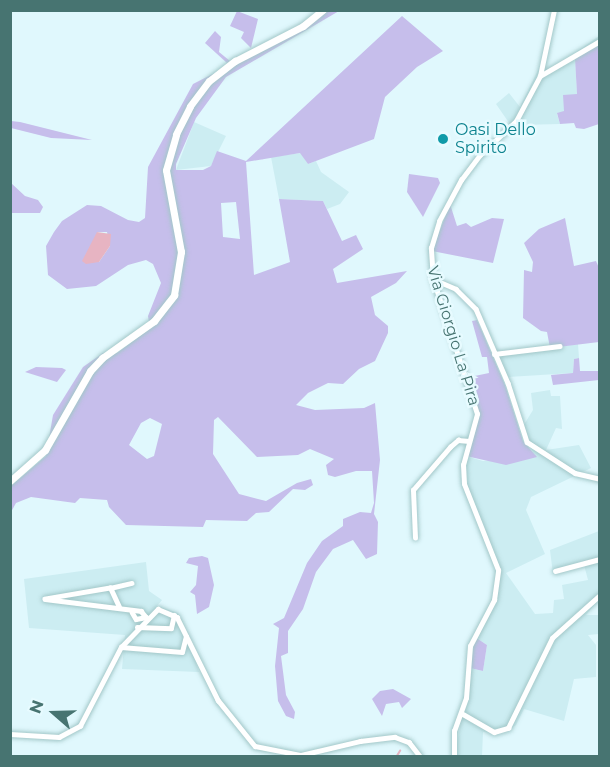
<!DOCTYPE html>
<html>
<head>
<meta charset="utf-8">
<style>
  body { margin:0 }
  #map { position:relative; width:610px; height:767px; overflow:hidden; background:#e0f8fd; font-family:Montserrat,sans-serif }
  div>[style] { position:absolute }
  .residential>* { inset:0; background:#ccedf2 }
  .green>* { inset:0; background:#c6beeb }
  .water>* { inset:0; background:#e7b4c2 }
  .stream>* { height:1.5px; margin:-0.75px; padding:0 0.75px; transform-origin:0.75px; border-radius:0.75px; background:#e7b4c2 }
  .roads { filter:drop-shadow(0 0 2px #a2c7c8) drop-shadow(0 0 2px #a2c7c8) }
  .street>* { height:4.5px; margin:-2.25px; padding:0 2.25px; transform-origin:2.25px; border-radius:2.25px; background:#fff }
  .secondary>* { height:7px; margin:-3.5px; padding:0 3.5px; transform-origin:3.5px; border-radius:3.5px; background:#fff }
  .dots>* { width:16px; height:16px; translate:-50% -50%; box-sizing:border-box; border:3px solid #e7fbff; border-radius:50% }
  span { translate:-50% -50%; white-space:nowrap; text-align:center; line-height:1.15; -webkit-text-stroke:5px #e7fbff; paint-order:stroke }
  .culture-label { font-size:16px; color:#0d838f }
  .left { translate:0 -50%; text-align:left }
  .street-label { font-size:16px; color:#477471 }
  .frame { position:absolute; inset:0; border:12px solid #477471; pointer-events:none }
  .north { position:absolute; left:24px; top:683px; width:60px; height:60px; -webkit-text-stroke:4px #e7fbff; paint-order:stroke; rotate:290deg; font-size:16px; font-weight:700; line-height:24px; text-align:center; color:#477471 }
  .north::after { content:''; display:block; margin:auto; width:21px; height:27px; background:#477471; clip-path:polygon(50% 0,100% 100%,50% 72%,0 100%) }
</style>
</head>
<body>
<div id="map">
  <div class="residential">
    <div style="clip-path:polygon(599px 36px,599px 44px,575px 59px,577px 94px,564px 112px,557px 114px,560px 124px,520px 125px,514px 130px,496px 104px,509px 93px,520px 107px,539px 68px,551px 70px)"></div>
    <div style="clip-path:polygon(194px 122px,226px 136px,211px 166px,176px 170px)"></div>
    <div style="clip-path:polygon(301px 153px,308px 164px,316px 161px,321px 172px,349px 192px,340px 204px,327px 209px,323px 201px,279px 199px,271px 157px)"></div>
    <div style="clip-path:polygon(578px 344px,579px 358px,574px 359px,573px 373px,506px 377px,497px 354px)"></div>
    <div style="clip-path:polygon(550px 390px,551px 396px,560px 396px,562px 429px,556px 428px,546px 450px,579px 445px,591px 468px,531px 497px,526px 510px,545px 554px,506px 573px,535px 614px,553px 613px,554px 600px,564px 599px,562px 585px,588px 580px,584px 565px,553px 574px,550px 550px,599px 531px,599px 599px,586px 615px,599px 615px,599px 634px,588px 635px,596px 645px,596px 677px,574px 679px,564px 721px,524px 709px,516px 725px,504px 733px,483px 732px,482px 756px,455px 756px,470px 668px,483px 671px,487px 645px,475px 637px,495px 600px,500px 574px,468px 488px,466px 456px,483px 461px,536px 457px,520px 431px,533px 410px,531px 393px)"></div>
    <div style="clip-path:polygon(146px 562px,149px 591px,162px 600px,157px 606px,178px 613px,182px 620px,199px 672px,122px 669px,125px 635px,29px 628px,24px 579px)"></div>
  </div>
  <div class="green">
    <div style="clip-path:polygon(237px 11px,258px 19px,251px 48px,241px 38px,244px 32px,230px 26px)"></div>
    <div style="clip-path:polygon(evenodd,327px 11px,339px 11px,226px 77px,196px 118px,176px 164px,176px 170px,203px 170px,211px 166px,217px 151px,246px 161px,402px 16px,443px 51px,417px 67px,385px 97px,374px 139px,308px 164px,300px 153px,246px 162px,254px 275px,290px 262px,279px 199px,323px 201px,342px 241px,356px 235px,363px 249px,333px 269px,337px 283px,407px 271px,396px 283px,371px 297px,375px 315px,388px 326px,388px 333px,375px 361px,359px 369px,343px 384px,328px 383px,308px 393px,296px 405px,315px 410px,364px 408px,375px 403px,380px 460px,374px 514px,378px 522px,377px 554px,366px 559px,353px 540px,333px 549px,316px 572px,303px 609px,288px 631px,288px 653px,281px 656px,286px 695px,295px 712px,294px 719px,286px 716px,278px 701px,275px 666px,279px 628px,273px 624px,284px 618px,307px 563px,322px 541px,343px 526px,343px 519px,360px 512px,371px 513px,374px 503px,372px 471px,356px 471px,335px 477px,328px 475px,326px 465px,334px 459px,310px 449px,298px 455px,257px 457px,218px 417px,214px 420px,213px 454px,239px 494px,266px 501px,297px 483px,311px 479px,313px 485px,305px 490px,293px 489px,269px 512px,256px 513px,247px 521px,206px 520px,203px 527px,126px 525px,109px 507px,107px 500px,80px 498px,75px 503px,31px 497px,16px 503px,11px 512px,11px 486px,46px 456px,53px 415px,83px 367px,103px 353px,117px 353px,150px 328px,148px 316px,161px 283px,153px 264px,146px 260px,128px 265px,96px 286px,67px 289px,48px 275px,46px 246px,54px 232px,62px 221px,87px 205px,101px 206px,128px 220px,139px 222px,145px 218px,148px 167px,193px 84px,309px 25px,327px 11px,236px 202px,240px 239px,223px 237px,221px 203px,236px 202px,327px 11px,97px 232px,107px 232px,110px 246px,99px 262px,97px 232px,327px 11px,150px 418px,162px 424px,154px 456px,147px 459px,129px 445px,141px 423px,150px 418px)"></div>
    <div style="clip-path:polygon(215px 31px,221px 37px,219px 52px,230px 61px,227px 63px,205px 43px)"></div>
    <div style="clip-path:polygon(599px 44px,599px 124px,584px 129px,576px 128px,574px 123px,560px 124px,557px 113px,564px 111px,563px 95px,577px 94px,575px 59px)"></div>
    <div style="clip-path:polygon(11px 121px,20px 122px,92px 140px,51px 138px,11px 128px)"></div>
    <div style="clip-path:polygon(409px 174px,438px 178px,440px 183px,423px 217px,407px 192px)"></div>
    <div style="clip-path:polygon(11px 183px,25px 196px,38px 200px,43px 207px,40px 213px,11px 213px)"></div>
    <div style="clip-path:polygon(450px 204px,457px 226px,466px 223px,471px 227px,492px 218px,504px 219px,493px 263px,432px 251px)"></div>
    <div style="clip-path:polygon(565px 218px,574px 266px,596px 261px,599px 268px,599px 342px,550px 348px,547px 332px,541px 331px,523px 318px,524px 270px,532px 272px,533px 262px,524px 243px,539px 229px)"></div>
    <div style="clip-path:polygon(477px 320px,505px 385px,523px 441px,537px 457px,506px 465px,466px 456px,479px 414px,473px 389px,465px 378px,489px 373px,487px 357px,482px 357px,472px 321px)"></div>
    <div style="clip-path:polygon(579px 358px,580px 371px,599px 371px,599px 380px,553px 385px,551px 375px,573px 373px,574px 359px)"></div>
    <div style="clip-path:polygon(36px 367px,62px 368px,66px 370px,57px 382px,25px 372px)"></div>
    <div style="clip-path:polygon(202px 556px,208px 558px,214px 585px,209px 607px,197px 614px,195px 595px,190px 592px,196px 585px,198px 566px,186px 563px,189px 558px)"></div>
    <div style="clip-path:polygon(475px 637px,487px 645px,483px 671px,470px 668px)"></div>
    <div style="clip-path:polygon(393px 689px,411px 699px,402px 708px,399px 702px,386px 704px,382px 716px,372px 699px,380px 691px)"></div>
  </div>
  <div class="water">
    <div style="clip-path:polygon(97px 232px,111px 234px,110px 246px,99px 262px,86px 264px,82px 261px)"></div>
  </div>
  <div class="stream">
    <div style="left:397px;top:756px;width:6px;rotate:-59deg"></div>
  </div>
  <div class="roads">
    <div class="street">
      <div style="left:540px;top:76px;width:69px;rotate:-30.3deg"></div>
      <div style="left:433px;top:279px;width:25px;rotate:23deg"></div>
      <div style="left:456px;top:289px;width:28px;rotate:45deg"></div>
      <div style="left:476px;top:309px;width:81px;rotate:66.6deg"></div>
      <div style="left:508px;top:383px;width:62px;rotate:72.1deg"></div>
      <div style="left:527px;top:442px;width:57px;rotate:32.9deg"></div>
      <div style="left:575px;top:473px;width:26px;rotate:13deg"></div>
      <div style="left:494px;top:354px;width:66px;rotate:-6.9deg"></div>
      <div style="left:415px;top:538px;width:48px;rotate:-92.4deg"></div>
      <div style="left:413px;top:490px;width:57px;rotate:-49.3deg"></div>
      <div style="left:450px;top:447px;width:11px;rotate:-41deg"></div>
      <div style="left:458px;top:440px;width:11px;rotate:5deg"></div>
      <div style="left:555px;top:571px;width:47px;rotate:-14.9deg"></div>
      <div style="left:110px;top:588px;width:22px;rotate:-13deg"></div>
      <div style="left:119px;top:607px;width:21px;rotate:-115deg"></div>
      <div style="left:110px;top:588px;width:66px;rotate:170.4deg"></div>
      <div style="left:45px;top:599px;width:97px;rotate:7.1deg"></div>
      <div style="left:141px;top:611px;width:8px;rotate:50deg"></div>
      <div style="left:132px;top:612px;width:8px;rotate:60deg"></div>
      <div style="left:136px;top:619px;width:10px;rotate:-11deg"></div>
      <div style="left:137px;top:627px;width:34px;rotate:2deg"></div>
      <div style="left:171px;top:628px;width:13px;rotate:-77deg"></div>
      <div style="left:121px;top:647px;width:61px;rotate:4.7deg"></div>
      <div style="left:182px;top:652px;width:16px;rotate:-76deg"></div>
      <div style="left:463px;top:714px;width:36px;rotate:30deg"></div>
      <div style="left:494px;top:732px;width:15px;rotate:-16deg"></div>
      <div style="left:508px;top:728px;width:100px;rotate:-63.9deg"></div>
      <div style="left:552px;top:638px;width:64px;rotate:-41.9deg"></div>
      <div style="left:10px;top:734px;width:49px;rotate:3.5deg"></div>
      <div style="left:59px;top:737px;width:24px;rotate:-28deg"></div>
      <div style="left:80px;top:726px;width:89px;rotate:-62.6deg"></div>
      <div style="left:121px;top:647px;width:53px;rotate:-45.8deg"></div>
      <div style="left:158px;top:609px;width:21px;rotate:23deg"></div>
      <div style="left:177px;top:617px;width:93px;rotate:63.7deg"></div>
      <div style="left:218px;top:700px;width:59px;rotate:51.2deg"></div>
      <div style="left:255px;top:746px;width:47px;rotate:11.1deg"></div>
      <div style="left:301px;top:755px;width:61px;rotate:-13.3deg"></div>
      <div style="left:360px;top:741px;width:35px;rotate:-7deg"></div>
      <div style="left:395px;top:737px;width:15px;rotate:20deg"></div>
      <div style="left:409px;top:742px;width:18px;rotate:52deg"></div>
      <div style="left:454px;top:756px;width:25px;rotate:-90deg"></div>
      <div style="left:454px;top:731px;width:35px;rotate:-70deg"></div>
      <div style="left:466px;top:698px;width:52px;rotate:-85.6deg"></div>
      <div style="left:470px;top:646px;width:52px;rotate:-62.4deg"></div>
      <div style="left:494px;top:600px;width:30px;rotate:-82deg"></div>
      <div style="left:498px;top:570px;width:92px;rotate:-111.6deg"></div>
      <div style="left:464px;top:484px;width:19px;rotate:-93deg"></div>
      <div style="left:463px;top:465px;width:53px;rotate:-74.6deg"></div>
      <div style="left:477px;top:414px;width:142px;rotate:-108.1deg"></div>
      <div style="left:433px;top:279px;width:31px;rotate:-94deg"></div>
      <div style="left:431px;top:248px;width:28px;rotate:-73deg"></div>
      <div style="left:439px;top:221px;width:47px;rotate:-61.8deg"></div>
      <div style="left:461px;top:180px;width:31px;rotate:-53deg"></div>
      <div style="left:480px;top:155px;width:50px;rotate:-43.4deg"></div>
      <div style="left:516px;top:121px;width:51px;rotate:-61.9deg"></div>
      <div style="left:540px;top:76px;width:67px;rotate:-78deg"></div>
    </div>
    <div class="secondary">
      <div style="left:10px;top:481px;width:47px;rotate:-41.5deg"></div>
      <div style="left:45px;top:450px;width:91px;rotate:-60.3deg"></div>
      <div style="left:90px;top:371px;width:18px;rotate:-47deg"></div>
      <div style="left:102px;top:358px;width:64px;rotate:-35.4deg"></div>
      <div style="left:154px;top:321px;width:33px;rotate:-52deg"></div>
      <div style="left:174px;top:295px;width:44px;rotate:-80.8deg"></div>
      <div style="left:181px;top:252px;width:83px;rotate:-100.4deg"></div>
      <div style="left:166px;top:170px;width:37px;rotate:-74deg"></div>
      <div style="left:176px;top:134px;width:31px;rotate:-63deg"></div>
      <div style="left:190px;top:106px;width:31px;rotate:-53deg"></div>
      <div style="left:209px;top:81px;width:33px;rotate:-38deg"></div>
      <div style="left:235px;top:61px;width:76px;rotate:-27.2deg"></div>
      <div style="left:303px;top:26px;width:26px;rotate:-39deg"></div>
    </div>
  </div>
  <div class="dots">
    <div style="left:443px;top:139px;background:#0f9aa8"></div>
  </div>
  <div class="culture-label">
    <span class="left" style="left:455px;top:139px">Oasi Dello<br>Spirito</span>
  </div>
  <div class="street-label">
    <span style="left:453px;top:336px;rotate:73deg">Via Giorgio La Pira</span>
  </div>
  <div class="frame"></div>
  <div class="north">N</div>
</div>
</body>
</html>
